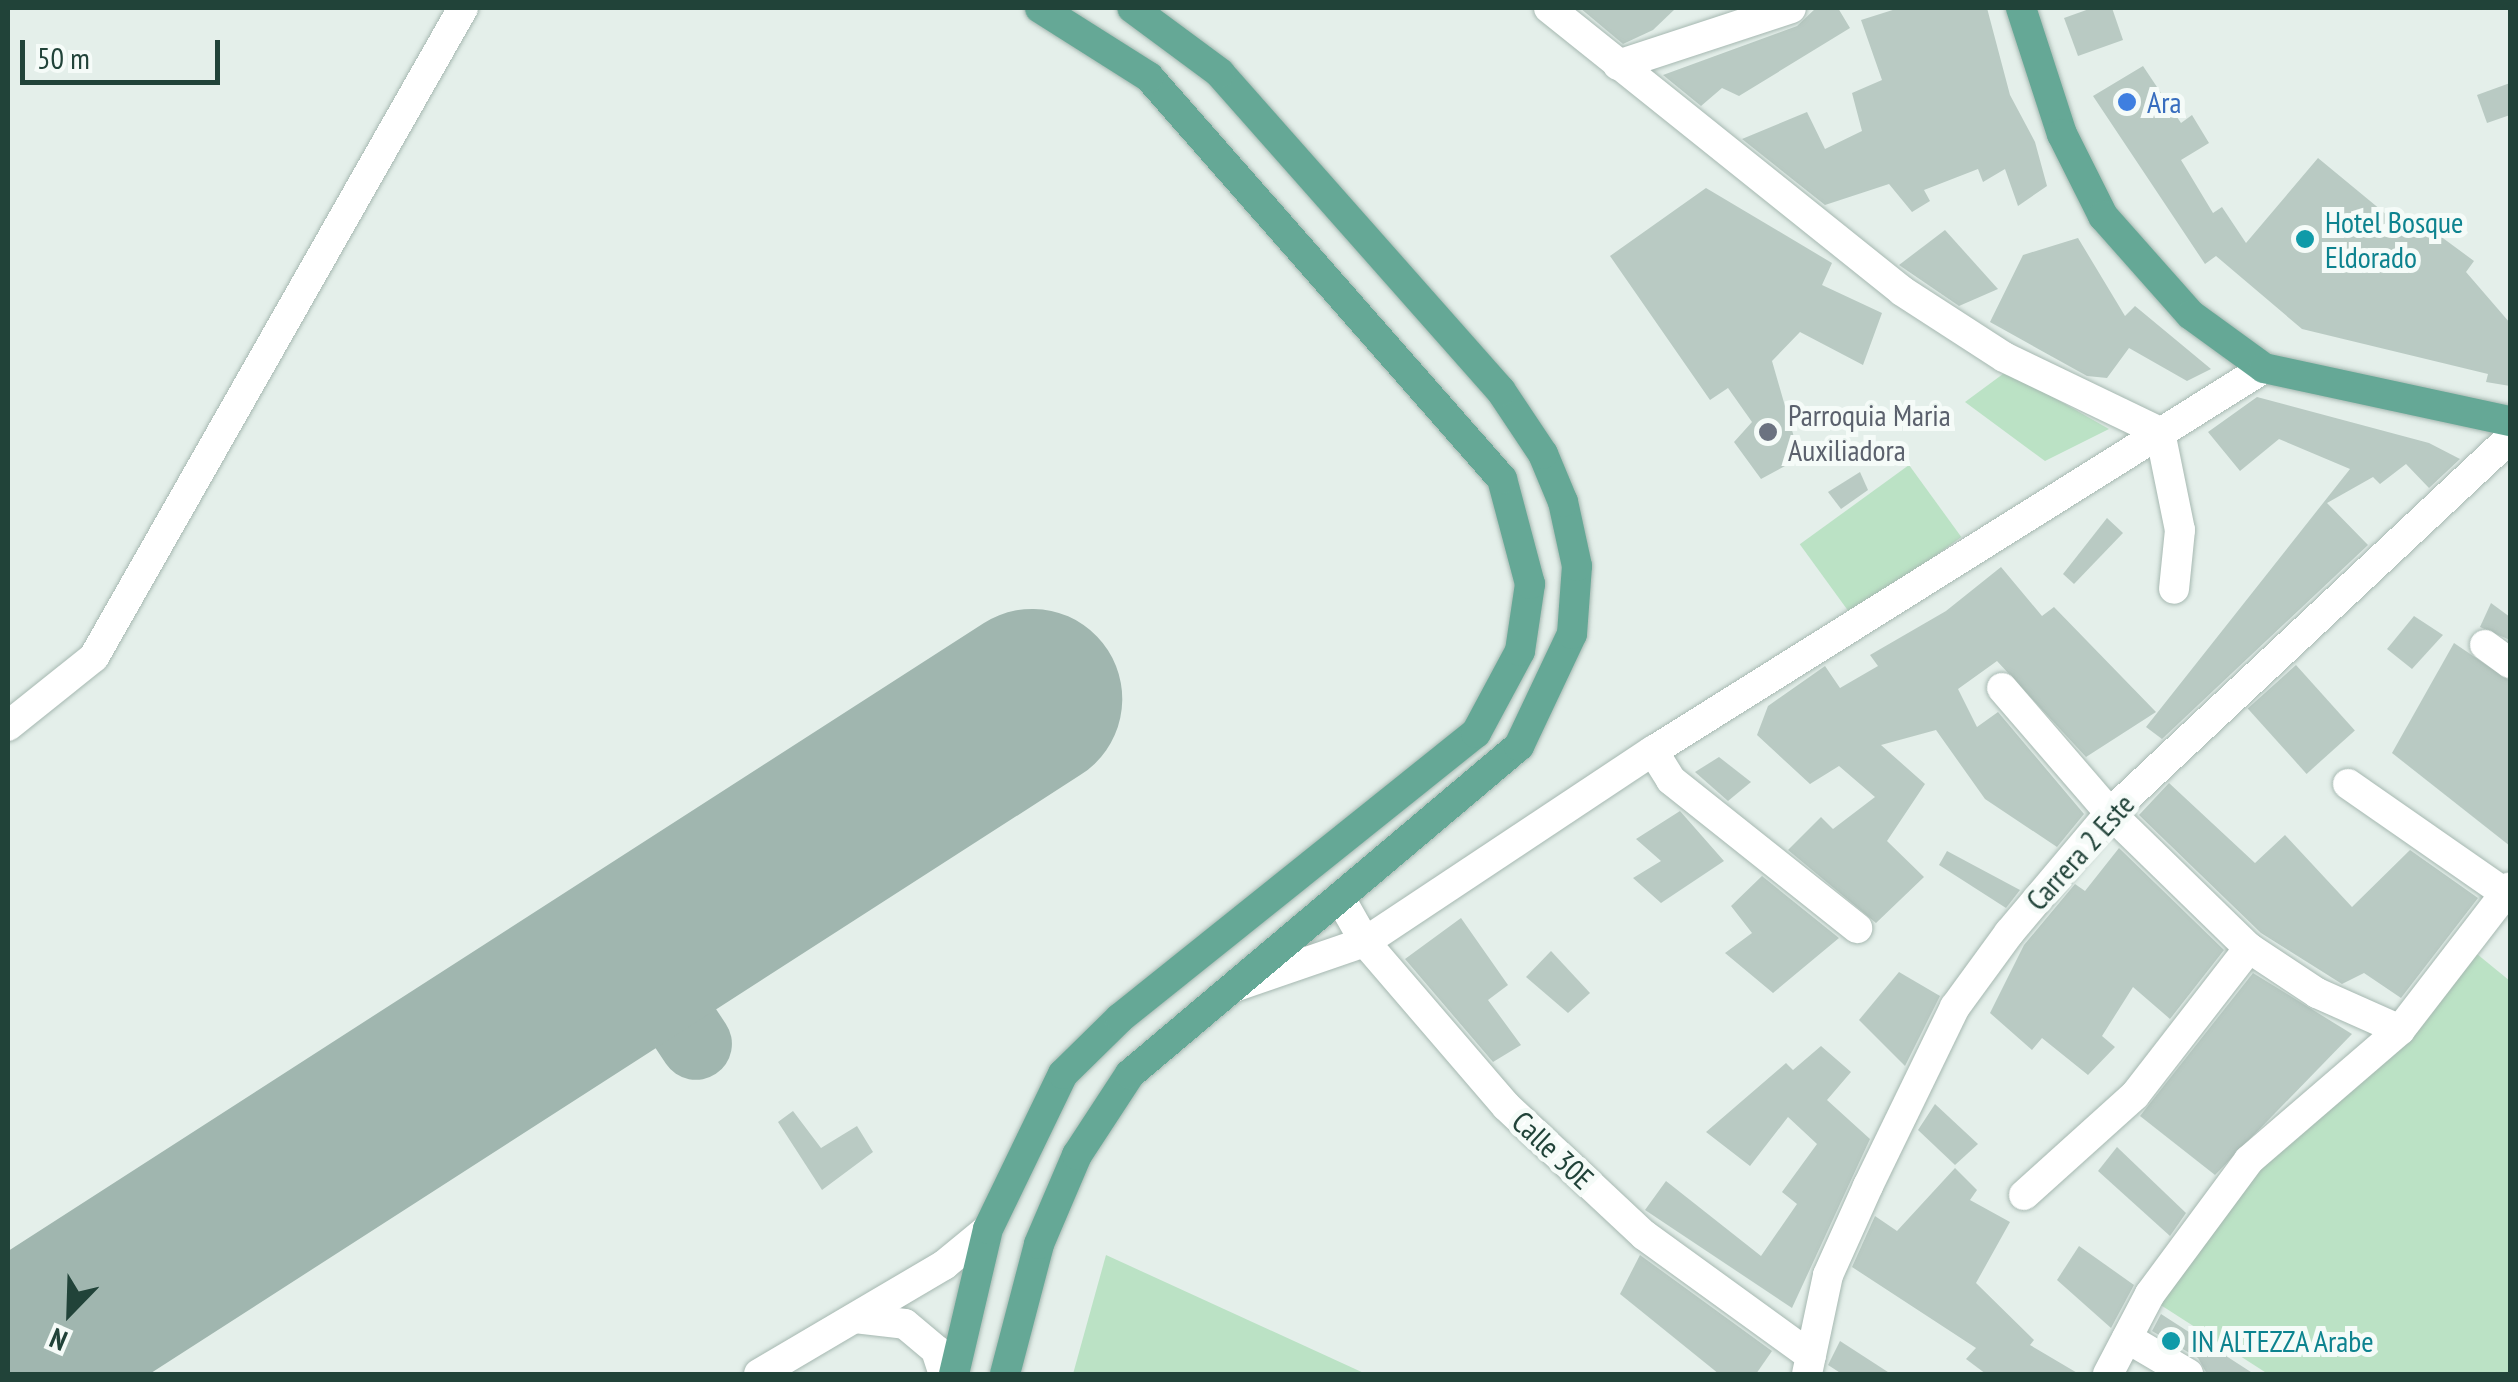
<!DOCTYPE html>
<html>
<head>
<meta charset="utf-8">
<style>
  body { margin:0 }
  #map { position:relative; width:2518px; height:1382px; overflow:hidden; background:#e4efea; font-family:"PT Sans Narrow",sans-serif }
  div>[style] { position:absolute }
  .green>* { inset:0; background:#bbe2c5; transform-origin:0 0 }
  .taxiway>* { height:72px; margin:-36px; padding:0 36px; transform-origin:36px; border-radius:36px; background:#a0b6af }
  .runway>* { height:180px; margin:-90px; padding:0 90px; transform-origin:90px; border-radius:90px; background:#a0b6af }
  .building>* { inset:0; background:#b9cac3; transform-origin:0 0 }
  .roads { filter:drop-shadow(0 0 2px #a6b8b1) drop-shadow(0 0 2px #a6b8b1) }
  .minor>* { height:30px; margin:-15px; padding:0 15px; transform-origin:15px; border-radius:15px; background:#fff }
  .major>* { height:30px; margin:-15px; padding:0 15px; transform-origin:15px; border-radius:15px; background:#65a896 }
  .dots>* { width:28px; height:28px; translate:-50% -50%; box-sizing:border-box; border:5px solid #f5fbf8; border-radius:50% }
  span { translate:-50% -50%; white-space:nowrap; text-align:center; line-height:1.15; -webkit-text-stroke:10px #f5fbf8; paint-order:stroke }
  .shop-label { font-size:30px; color:#366cbe }
  .left { translate:0 -50%; text-align:left }
  .culture-label { font-size:30px; color:#0d838f }
  .worship-label { font-size:30px; color:#5b616d }
  .street-label { font-size:30px; color:#214339 }
  .frame { position:absolute; inset:0; border:10px solid #214339; pointer-events:none }
  .north { position:absolute; left:20px; top:1262px; width:100px; height:100px; -webkit-text-stroke:8px #f5fbf8; paint-order:stroke; rotate:203deg; font-size:28px; font-weight:700; line-height:40px; text-align:center; color:#214339 }
  .north::after { content:''; display:block; margin:auto; width:35px; height:45px; background:#214339; clip-path:polygon(50% 0,100% 100%,50% 72%,0 100%) }
  .scale { position:absolute; left:20px; top:40px; width:200px; height:45px; box-sizing:border-box; border:5px solid #214339; border-top:0; padding-left:12px; font-size:30px; line-height:35px; white-space:nowrap; color:#214339; -webkit-text-stroke:8px #f5fbf8; paint-order:stroke }
</style>
</head>
<body>
<div id="map">
  <div class="green">
    <div style="clip-path:polygon(2007px 371px,2109px 429px,2045px 461px,1965px 402px)"></div>
    <div style="left:1909px;top:465px;width:89px;height:135px;rotate:54deg"></div>
    <div style="clip-path:polygon(2477px 954px,2510px 981px,2510px 1374px,2268px 1374px,2156px 1302px,2244px 1180px)"></div>
    <div style="clip-path:polygon(1106px 1255px,1366px 1374px,1073px 1374px)"></div>
  </div>
  <div class="taxiway">
    <div style="left:636px;top:954px;width:108px;rotate:56.3deg"></div>
  </div>
  <div class="runway">
    <div style="left:8px;top:1358px;width:1218px;rotate:-32.76deg"></div>
  </div>
  <div class="building">
    <div style="clip-path:polygon(1580px 8px,1676px 8px,1653px 30px,1623px 44px)"></div>
    <div style="clip-path:polygon(1816px 8px,1838px 8px,1850px 28px,1739px 96px,1722px 88px,1701px 106px,1663px 75px,1797px 26px)"></div>
    <div style="clip-path:polygon(1899px 8px,1987px 8px,2010px 95px,2035px 142px,2047px 186px,2018px 206px,2005px 169px,1983px 182px,1978px 169px,1924px 190px,1930px 201px,1912px 212px,1889px 184px,1825px 205px,1742px 139px,1807px 112px,1825px 149px,1862px 131px,1852px 93px,1882px 80px,1861px 20px)"></div>
    <div style="clip-path:polygon(2092px 8px,2112px 8px,2123px 40px,2078px 56px,2064px 18px)"></div>
    <div style="clip-path:polygon(2143px 66px,2181px 123px,2192px 115px,2209px 143px,2181px 160px,2213px 213px,2222px 207px,2246px 243px,2318px 158px,2404px 229px,2413px 216px,2474px 261px,2466px 272px,2510px 323px,2510px 386px,2486px 382px,2488px 374px,2302px 329px,2216px 256px,2205px 264px,2093px 96px)"></div>
    <div style="clip-path:polygon(2510px 83px,2510px 115px,2487px 123px,2477px 95px)"></div>
    <div style="clip-path:polygon(1706px 188px,1832px 263px,1822px 285px,1882px 313px,1863px 365px,1800px 332px,1772px 361px,1800px 458px,1761px 479px,1734px 442px,1752px 422px,1728px 388px,1710px 400px,1610px 256px)"></div>
    <div style="clip-path:polygon(1945px 230px,1998px 289px,1959px 306px,1899px 265px)"></div>
    <div style="clip-path:polygon(2078px 238px,2125px 316px,2135px 306px,2211px 369px,2187px 381px,2129px 348px,2107px 378px,2087px 376px,1990px 322px,2023px 255px)"></div>
    <div style="clip-path:polygon(2257px 397px,2429px 443px,2460px 459px,2429px 488px,2406px 464px,2380px 484px,2373px 477px,2327px 503px,2368px 545px,2162px 739px,2146px 727px,2350px 469px,2279px 439px,2240px 471px,2208px 432px)"></div>
    <div style="clip-path:polygon(1860px 472px,1868px 490px,1841px 509px,1828px 492px)"></div>
    <div style="clip-path:polygon(2107px 518px,2123px 533px,2074px 584px,2063px 574px)"></div>
    <div style="clip-path:polygon(2001px 567px,2042px 616px,2054px 607px,2156px 712px,2086px 757px,1997px 661px,1958px 689px,1977px 727px,1998px 712px,2084px 814px,2057px 847px,1985px 799px,1936px 730px,1881px 745px,1925px 784px,1887px 841px,1924px 877px,1876px 923px,1788px 850px,1821px 817px,1833px 829px,1875px 797px,1839px 766px,1810px 784px,1757px 735px,1768px 706px,1825px 666px,1840px 688px,1878px 666px,1870px 655px,1946px 611px)"></div>
    <div style="clip-path:polygon(2491px 603px,2510px 617px,2510px 640px,2480px 627px)"></div>
    <div style="clip-path:polygon(2414px 616px,2443px 635px,2412px 669px,2387px 649px)"></div>
    <div style="clip-path:polygon(2454px 643px,2510px 681px,2510px 846px,2392px 753px)"></div>
    <div style="left:2296px;top:665px;width:88px;height:65px;rotate:48deg"></div>
    <div style="clip-path:polygon(1719px 757px,1751px 782px,1728px 801px,1695px 772px)"></div>
    <div style="clip-path:polygon(2169px 783px,2255px 863px,2285px 835px,2352px 907px,2410px 850px,2478px 898px,2401px 998px,2364px 973px,2342px 984px,2261px 933px,2139px 815px)"></div>
    <div style="clip-path:polygon(1680px 811px,1724px 861px,1661px 903px,1633px 878px,1661px 861px,1636px 839px)"></div>
    <div style="clip-path:polygon(2119px 848px,2224px 950px,2170px 1019px,2133px 987px,2102px 1036px,2115px 1047px,2088px 1075px,2042px 1038px,2032px 1050px,1990px 1013px,2024px 945px,2075px 884px,2085px 891px)"></div>
    <div style="clip-path:polygon(1947px 851px,2020px 890px,2006px 908px,1939px 865px)"></div>
    <div style="clip-path:polygon(1762px 876px,1839px 938px,1773px 993px,1725px 953px,1752px 933px,1731px 906px)"></div>
    <div style="clip-path:polygon(1461px 918px,1508px 985px,1488px 1000px,1521px 1045px,1493px 1062px,1405px 959px)"></div>
    <div style="clip-path:polygon(1551px 951px,1590px 993px,1568px 1013px,1526px 977px)"></div>
    <div style="clip-path:polygon(1899px 972px,1940px 996px,1905px 1066px,1859px 1020px)"></div>
    <div style="clip-path:polygon(2253px 973px,2352px 1034px,2215px 1175px,2140px 1116px)"></div>
    <div style="clip-path:polygon(1821px 1046px,1851px 1072px,1827px 1100px,1870px 1139px,1792px 1308px,1645px 1210px,1666px 1181px,1761px 1256px,1797px 1204px,1782px 1192px,1817px 1144px,1788px 1117px,1750px 1166px,1706px 1132px,1786px 1063px,1793px 1070px)"></div>
    <div style="clip-path:polygon(1935px 1104px,1978px 1144px,1955px 1165px,1918px 1130px)"></div>
    <div style="clip-path:polygon(793px 1111px,821px 1148px,857px 1126px,873px 1152px,822px 1190px,778px 1122px)"></div>
    <div style="clip-path:polygon(2117px 1147px,2186px 1213px,2170px 1236px,2098px 1171px)"></div>
    <div style="clip-path:polygon(1955px 1168px,1977px 1190px,1970px 1200px,2010px 1222px,1976px 1283px,2034px 1340px,2030px 1345px,2079px 1374px,1986px 1374px,1966px 1359px,1976px 1348px,1852px 1267px,1875px 1216px,1897px 1231px)"></div>
    <div style="clip-path:polygon(2079px 1246px,2134px 1285px,2111px 1328px,2057px 1280px)"></div>
    <div style="clip-path:polygon(1640px 1255px,1772px 1351px,1756px 1374px,1719px 1374px,1620px 1294px)"></div>
    <div style="clip-path:polygon(2161px 1314px,2254px 1374px,2207px 1374px,2198px 1358px,2152px 1331px)"></div>
    <div style="clip-path:polygon(1840px 1341px,1891px 1374px,1842px 1374px,1828px 1365px)"></div>
  </div>
  <div class="roads">
    <div class="minor">
      <div style="left:1549px;top:8px;width:452px;rotate:38.7deg"></div>
      <div style="left:1902px;top:291px;width:121px;rotate:32.9deg"></div>
      <div style="left:2004px;top:357px;width:173px;rotate:25.7deg"></div>
      <div style="left:2160px;top:432px;width:100px;rotate:78.5deg"></div>
      <div style="left:2180px;top:530px;width:59px;rotate:95.8deg"></div>
      <div style="left:1618px;top:65px;width:182px;rotate:-18.2deg"></div>
      <div style="left:2485px;top:645px;width:31px;rotate:36deg"></div>
      <div style="left:2002px;top:688px;width:165px;rotate:49.2deg"></div>
      <div style="left:2110px;top:813px;width:194px;rotate:44.2deg"></div>
      <div style="left:2249px;top:948px;width:82px;rotate:33.5deg"></div>
      <div style="left:2317px;top:993px;width:91px;rotate:24deg"></div>
      <div style="left:8px;top:726px;width:110px;rotate:-38.7deg"></div>
      <div style="left:94px;top:657px;width:747px;rotate:-60.38deg"></div>
      <div style="left:1653px;top:751px;width:34px;rotate:58deg"></div>
      <div style="left:1671px;top:780px;width:238px;rotate:38.5deg"></div>
      <div style="left:2348px;top:784px;width:193px;rotate:34.8deg"></div>
      <div style="left:1340px;top:898px;width:51px;rotate:60.4deg"></div>
      <div style="left:1365px;top:942px;width:216px;rotate:49.3deg"></div>
      <div style="left:1506px;top:1106px;width:189px;rotate:43.1deg"></div>
      <div style="left:1644px;top:1235px;width:206px;rotate:35.9deg"></div>
      <div style="left:1234px;top:987px;width:139px;rotate:-19deg"></div>
      <div style="left:1365px;top:942px;width:346px;rotate:-33.6deg"></div>
      <div style="left:1653px;top:751px;width:721px;rotate:-32.08deg"></div>
      <div style="left:2024px;top:1195px;width:149px;rotate:-42deg"></div>
      <div style="left:2135px;top:1095px;width:186px;rotate:-52.2deg"></div>
      <div style="left:855px;top:1318px;width:50px;rotate:6.8deg"></div>
      <div style="left:905px;top:1324px;width:40px;rotate:40deg"></div>
      <div style="left:936px;top:1350px;width:25px;rotate:72deg"></div>
      <div style="left:2127px;top:1338px;width:71px;rotate:30.5deg"></div>
      <div style="left:759px;top:1374px;width:215px;rotate:-30.5deg"></div>
      <div style="left:944px;top:1265px;width:57px;rotate:-39.3deg"></div>
      <div style="left:1807px;top:1374px;width:101px;rotate:-78deg"></div>
      <div style="left:1828px;top:1275px;width:98px;rotate:-65.8deg"></div>
      <div style="left:1868px;top:1186px;width:199px;rotate:-64.1deg"></div>
      <div style="left:1955px;top:1007px;width:92px;rotate:-53.9deg"></div>
      <div style="left:2009px;top:933px;width:157px;rotate:-49.9deg"></div>
      <div style="left:2110px;top:813px;width:548px;rotate:-43.15deg"></div>
      <div style="left:2108px;top:1374px;width:90px;rotate:-62.3deg"></div>
      <div style="left:2150px;top:1294px;width:167px;rotate:-53.5deg"></div>
      <div style="left:2249px;top:1160px;width:199px;rotate:-40.7deg"></div>
      <div style="left:2400px;top:1030px;width:180px;rotate:-52.4deg"></div>
    </div>
    <div class="major">
      <div style="left:2021px;top:8px;width:133px;rotate:72deg"></div>
      <div style="left:2062px;top:134px;width:92px;rotate:63.4deg"></div>
      <div style="left:2103px;top:216px;width:132px;rotate:48.4deg"></div>
      <div style="left:2191px;top:315px;width:90px;rotate:36deg"></div>
      <div style="left:2264px;top:368px;width:252px;rotate:12.2deg"></div>
      <div style="left:954px;top:1374px;width:149px;rotate:-76.8deg"></div>
      <div style="left:988px;top:1229px;width:172px;rotate:-64.2deg"></div>
      <div style="left:1063px;top:1074px;width:80px;rotate:-44.5deg"></div>
      <div style="left:1120px;top:1018px;width:456px;rotate:-38.7deg"></div>
      <div style="left:1476px;top:733px;width:93px;rotate:-61.8deg"></div>
      <div style="left:1520px;top:651px;width:68px;rotate:-81.5deg"></div>
      <div style="left:1530px;top:584px;width:109px;rotate:-104.9deg"></div>
      <div style="left:1502px;top:479px;width:535px;rotate:-131.29deg"></div>
      <div style="left:1149px;top:77px;width:129px;rotate:-147.7deg"></div>
      <div style="left:1005px;top:1374px;width:134px;rotate:-75.3deg"></div>
      <div style="left:1039px;top:1244px;width:97px;rotate:-66.9deg"></div>
      <div style="left:1077px;top:1155px;width:97px;rotate:-56.8deg"></div>
      <div style="left:1130px;top:1074px;width:509px;rotate:-40.14deg"></div>
      <div style="left:1519px;top:746px;width:124px;rotate:-64.7deg"></div>
      <div style="left:1572px;top:634px;width:68px;rotate:-85.8deg"></div>
      <div style="left:1577px;top:566px;width:66px;rotate:-102.3deg"></div>
      <div style="left:1563px;top:502px;width:52px;rotate:-112.6deg"></div>
      <div style="left:1543px;top:454px;width:76px;rotate:-123.7deg"></div>
      <div style="left:1501px;top:391px;width:424px;rotate:-131.5deg"></div>
      <div style="left:1220px;top:73px;width:109px;rotate:-143.5deg"></div>
    </div>
  </div>
  <div class="dots">
    <div style="left:2127px;top:102px;background:#3f7fe0"></div>
    <div style="left:2305px;top:239px;background:#0f9aa8"></div>
    <div style="left:1768px;top:432px;background:#6b7280"></div>
    <div style="left:2171px;top:1341px;background:#0f9aa8"></div>
  </div>
  <div class="shop-label">
    <span class="left" style="left:2147px;top:102px">Ara</span>
  </div>
  <div class="culture-label">
    <span class="left" style="left:2325px;top:239px">Hotel Bosque<br>Eldorado</span>
    <span class="left" style="left:2191px;top:1341px">IN ALTEZZA Arabe</span>
  </div>
  <div class="worship-label">
    <span class="left" style="left:1788px;top:432px">Parroquia Maria<br>Auxiliadora</span>
  </div>
  <div class="street-label">
    <span style="left:2080px;top:852px;rotate:-48deg">Carrera 2 Este</span>
    <span style="left:1553px;top:1150px;rotate:43deg">Calle 30E</span>
  </div>
  <div class="frame"></div>
  <div class="north">N</div>
  <div class="scale">50 m</div>
</div>
</body>
</html>
